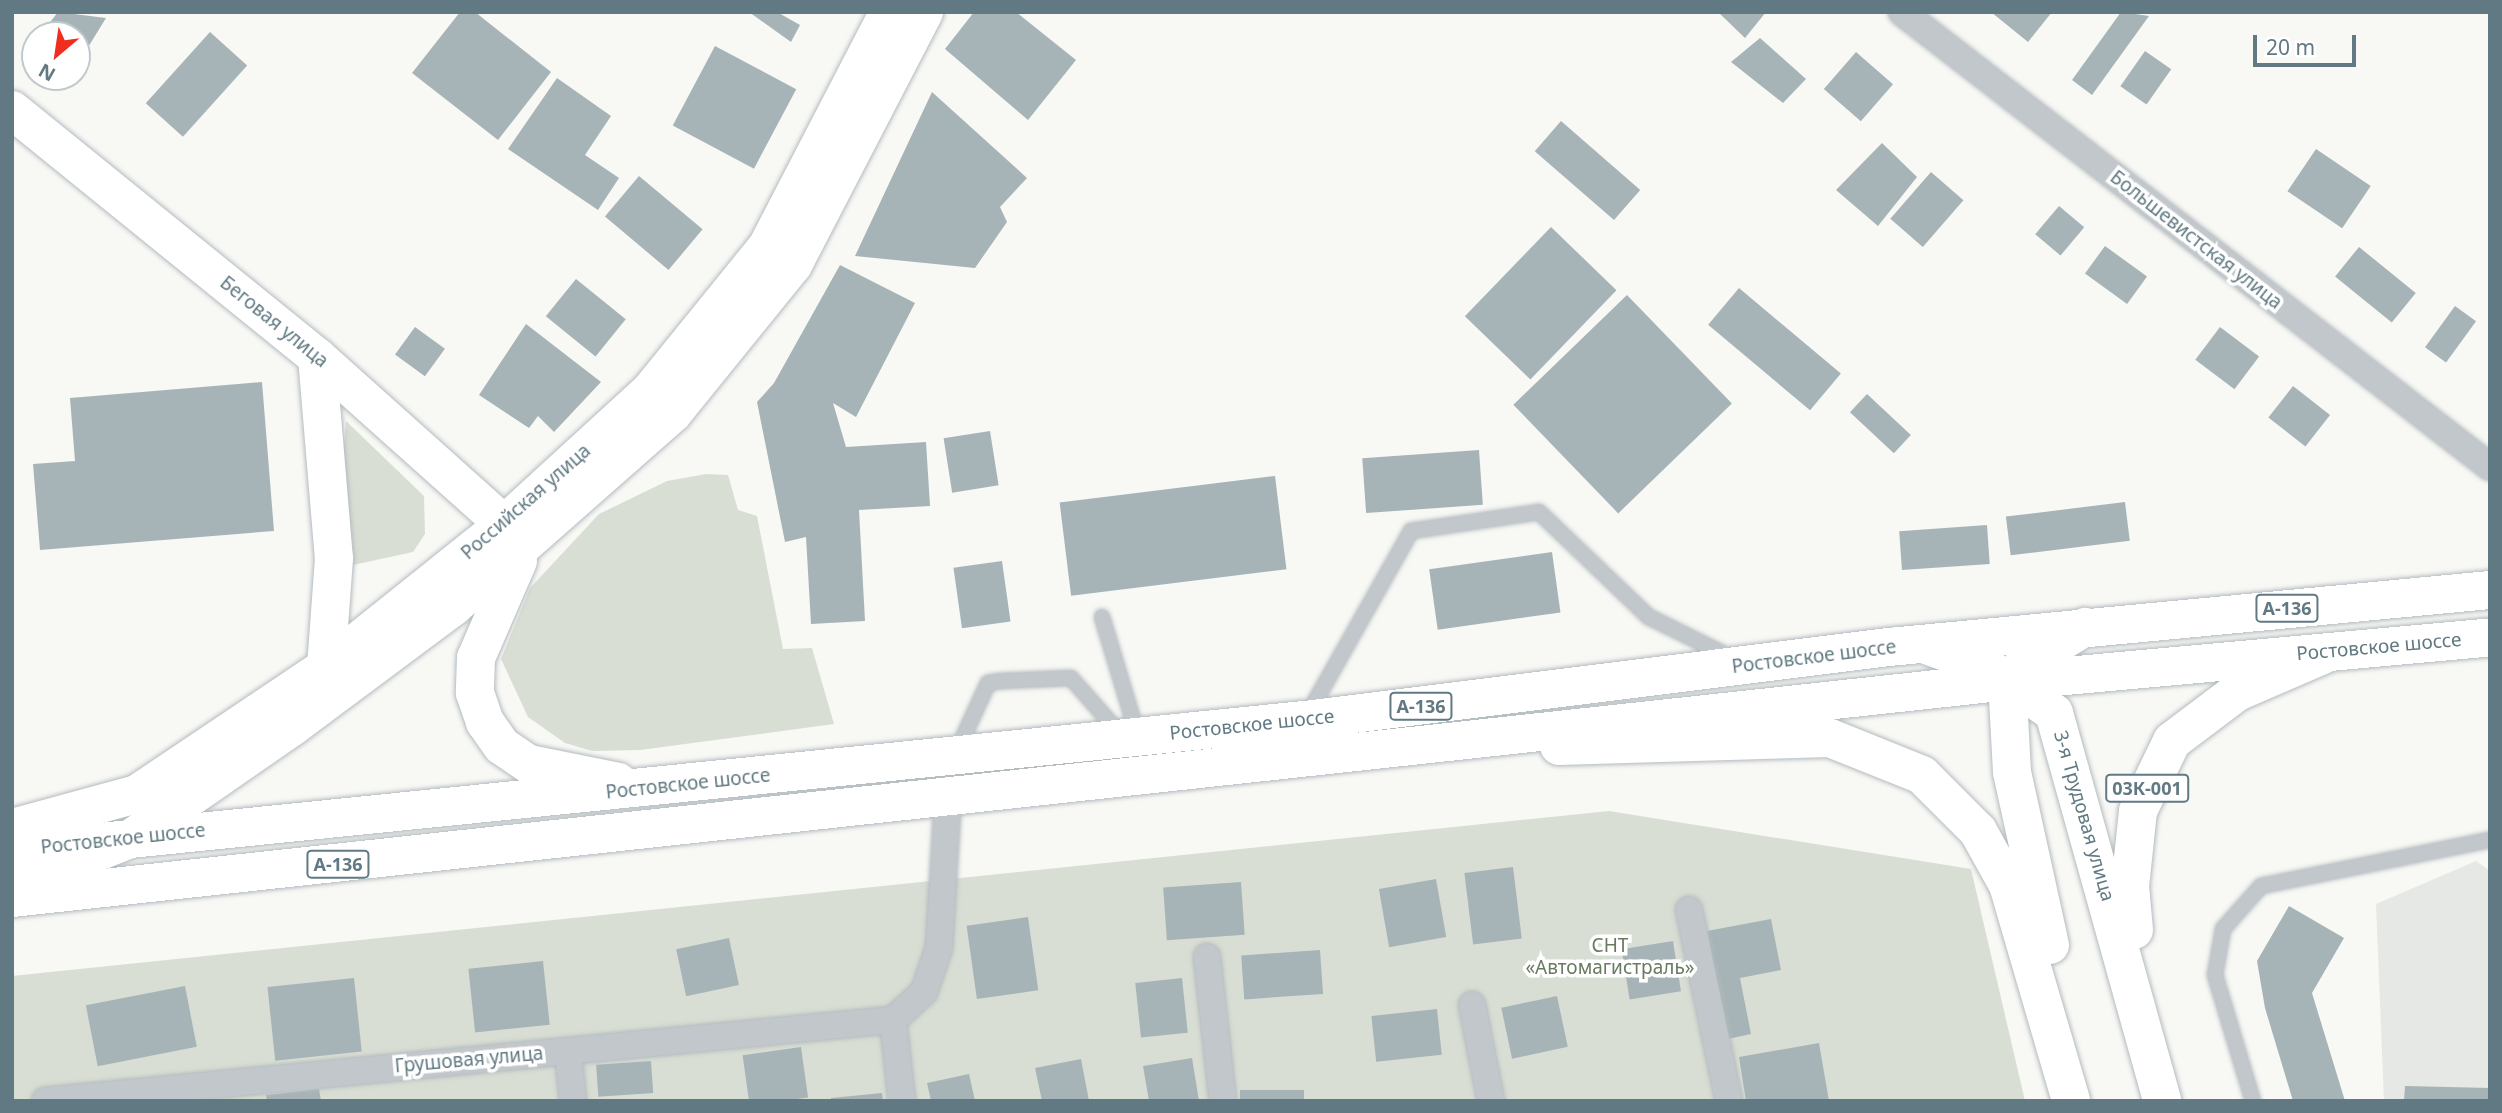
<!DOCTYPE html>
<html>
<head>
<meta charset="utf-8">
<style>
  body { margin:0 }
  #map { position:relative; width:2502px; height:1113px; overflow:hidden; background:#f8f8f5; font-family:"Noto Sans",sans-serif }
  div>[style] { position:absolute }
  .built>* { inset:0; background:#e6e8e6 }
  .green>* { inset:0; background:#d9ded4 }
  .building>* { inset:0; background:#a7b4b7; transform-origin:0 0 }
  .roads { filter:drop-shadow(0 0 2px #b3bbbf) drop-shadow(0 0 2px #b3bbbf) }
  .lane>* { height:14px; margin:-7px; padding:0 7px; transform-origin:7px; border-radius:7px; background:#c1c7ca }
  .street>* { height:26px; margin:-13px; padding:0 13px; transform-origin:13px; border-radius:13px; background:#c1c7ca }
  .secondary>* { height:38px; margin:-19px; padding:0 19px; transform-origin:19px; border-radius:19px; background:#fff }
  .primary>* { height:38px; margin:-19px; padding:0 19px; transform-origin:19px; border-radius:19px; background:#fff }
  .highway>* { height:38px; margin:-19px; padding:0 19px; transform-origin:19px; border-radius:19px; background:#fff }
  span { translate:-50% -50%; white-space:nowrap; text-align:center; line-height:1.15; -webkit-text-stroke:7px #fff; paint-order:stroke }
  .shield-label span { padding:2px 5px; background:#fff; border:2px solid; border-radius:5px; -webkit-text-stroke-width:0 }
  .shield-label { font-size:18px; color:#617982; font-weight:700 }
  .street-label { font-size:19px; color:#617982 }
  .park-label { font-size:19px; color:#697a60 }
  .frame { position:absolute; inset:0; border:14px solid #617982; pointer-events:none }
  .north { position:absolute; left:21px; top:21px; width:70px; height:70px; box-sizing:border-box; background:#fff; border:2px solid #c0c9cd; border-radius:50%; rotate:209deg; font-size:19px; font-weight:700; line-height:28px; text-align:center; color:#617982 }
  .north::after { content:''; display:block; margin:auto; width:24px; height:32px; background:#ef2e1e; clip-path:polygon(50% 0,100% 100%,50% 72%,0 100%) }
  .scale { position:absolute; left:2253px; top:35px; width:103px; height:32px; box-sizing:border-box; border:4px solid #617982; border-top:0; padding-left:9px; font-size:21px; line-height:24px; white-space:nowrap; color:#617982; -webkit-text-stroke:5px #fff; paint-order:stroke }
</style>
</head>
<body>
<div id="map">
  <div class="built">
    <div style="clip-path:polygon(2476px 861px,2490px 871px,2490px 1101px,2384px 1101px,2376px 904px)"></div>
  </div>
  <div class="green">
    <div style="clip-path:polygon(346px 421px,424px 496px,425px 534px,413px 552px,353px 565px,342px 472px)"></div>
    <div style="clip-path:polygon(706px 474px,728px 475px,738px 510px,757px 516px,783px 649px,812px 648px,834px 724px,640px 750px,592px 751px,565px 743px,528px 717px,501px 659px,530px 588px,599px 514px,667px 481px)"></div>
    <div style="clip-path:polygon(1609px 811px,1971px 869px,2025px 1101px,12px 1101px,12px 976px)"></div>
  </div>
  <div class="building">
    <div style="clip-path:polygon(58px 12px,106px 18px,82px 57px,77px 35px,44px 30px)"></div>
    <div style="clip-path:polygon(460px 12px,475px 12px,551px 72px,498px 140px,412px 73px)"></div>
    <div style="clip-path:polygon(749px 12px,777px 12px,800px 25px,791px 42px)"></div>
    <div style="clip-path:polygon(974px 12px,1016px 12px,1076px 60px,1028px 120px,945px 49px)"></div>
    <div style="clip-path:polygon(1718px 12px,1766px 12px,1745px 38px)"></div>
    <div style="clip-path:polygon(1991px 12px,2052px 12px,2028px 42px)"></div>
    <div style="clip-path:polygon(2121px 12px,2149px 16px,2092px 95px,2072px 80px)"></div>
    <div style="left:210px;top:32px;width:50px;height:96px;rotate:42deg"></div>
    <div style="clip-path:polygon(1760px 38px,1806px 79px,1783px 103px,1731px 62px)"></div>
    <div style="left:715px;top:46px;width:92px;height:90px;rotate:28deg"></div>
    <div style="left:2145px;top:51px;width:32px;height:43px;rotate:35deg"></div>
    <div style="left:1856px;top:52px;width:49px;height:49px;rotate:41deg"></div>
    <div style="clip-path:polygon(557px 78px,611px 116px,585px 155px,619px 178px,598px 210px,508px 149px)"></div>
    <div style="clip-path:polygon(932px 92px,1027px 178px,1000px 207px,1007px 222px,975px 268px,855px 256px)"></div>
    <div style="left:1561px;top:121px;width:105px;height:40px;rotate:41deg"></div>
    <div style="clip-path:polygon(1882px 143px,1917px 177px,1878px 226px,1836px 190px)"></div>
    <div style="left:2316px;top:149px;width:66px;height:51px;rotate:34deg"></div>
    <div style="left:1931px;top:172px;width:43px;height:62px;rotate:41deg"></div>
    <div style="left:639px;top:176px;width:83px;height:53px;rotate:40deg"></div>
    <div style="left:2059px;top:206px;width:33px;height:37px;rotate:40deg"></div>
    <div style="left:1551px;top:227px;width:91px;height:124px;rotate:44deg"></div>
    <div style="left:2105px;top:246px;width:52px;height:34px;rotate:36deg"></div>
    <div style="left:2359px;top:247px;width:73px;height:38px;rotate:39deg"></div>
    <div style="clip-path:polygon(840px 265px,915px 303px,856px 417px,833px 403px,846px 447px,926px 442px,930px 506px,859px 510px,865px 621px,811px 624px,806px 537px,785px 542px,757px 402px,774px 383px)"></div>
    <div style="left:576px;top:279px;width:64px;height:48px;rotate:39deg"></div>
    <div style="left:1739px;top:288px;width:133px;height:48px;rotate:40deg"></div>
    <div style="left:1627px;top:295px;width:151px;height:158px;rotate:46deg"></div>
    <div style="left:2455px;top:306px;width:26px;height:51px;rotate:36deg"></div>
    <div style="clip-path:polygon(526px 324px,601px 382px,554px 432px,538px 416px,529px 428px,479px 395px)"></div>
    <div style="left:415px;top:327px;width:37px;height:34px;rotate:36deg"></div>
    <div style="left:2220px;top:327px;width:49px;height:41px;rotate:37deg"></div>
    <div style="clip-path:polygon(262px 382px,274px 531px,40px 550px,33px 464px,75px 461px,70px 398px)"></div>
    <div style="left:2293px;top:386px;width:47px;height:40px;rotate:38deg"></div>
    <div style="left:1867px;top:394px;width:60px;height:25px;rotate:43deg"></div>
    <div style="left:990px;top:431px;width:55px;height:47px;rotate:81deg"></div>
    <div style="left:1479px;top:450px;width:55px;height:117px;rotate:86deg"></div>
    <div style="left:1275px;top:476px;width:94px;height:217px;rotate:83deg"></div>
    <div style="left:2125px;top:502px;width:39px;height:120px;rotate:83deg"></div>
    <div style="left:1987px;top:525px;width:39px;height:88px;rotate:86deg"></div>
    <div style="left:1552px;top:552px;width:61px;height:124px;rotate:82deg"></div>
    <div style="left:1002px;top:561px;width:61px;height:49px;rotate:82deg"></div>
    <div style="left:1513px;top:867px;width:72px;height:49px;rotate:83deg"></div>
    <div style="left:1436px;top:879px;width:59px;height:58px;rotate:80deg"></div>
    <div style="left:1241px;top:882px;width:53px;height:78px;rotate:86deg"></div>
    <div style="clip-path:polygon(2289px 906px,2344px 938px,2312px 993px,2345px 1101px,2293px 1101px,2265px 1008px,2257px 961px)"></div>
    <div style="left:1028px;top:917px;width:74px;height:62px;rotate:82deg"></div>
    <div style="clip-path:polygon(1771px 919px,1781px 970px,1740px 978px,1751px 1034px,1728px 1039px,1707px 931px)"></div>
    <div style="left:729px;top:938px;width:48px;height:54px;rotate:78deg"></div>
    <div style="left:1673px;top:941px;width:51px;height:52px;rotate:81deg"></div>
    <div style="left:1320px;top:950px;width:44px;height:79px;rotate:86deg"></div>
    <div style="left:543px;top:961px;width:64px;height:75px;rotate:84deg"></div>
    <div style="left:354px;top:978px;width:74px;height:87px;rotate:84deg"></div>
    <div style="left:1182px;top:978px;width:55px;height:47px;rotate:84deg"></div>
    <div style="left:185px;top:986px;width:62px;height:101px;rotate:79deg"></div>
    <div style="left:1557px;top:996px;width:52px;height:57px;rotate:78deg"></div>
    <div style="left:1437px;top:1009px;width:46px;height:66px;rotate:84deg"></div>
    <div style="clip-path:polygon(1819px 1043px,1829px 1101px,1746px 1101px,1739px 1057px)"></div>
    <div style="left:801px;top:1047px;width:51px;height:59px;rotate:82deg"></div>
    <div style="clip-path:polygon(1192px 1058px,1199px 1101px,1149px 1101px,1143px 1066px)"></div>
    <div style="clip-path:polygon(1081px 1059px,1089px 1101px,1042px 1101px,1035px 1068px)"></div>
    <div style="left:651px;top:1061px;width:32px;height:55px;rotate:86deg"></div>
    <div style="clip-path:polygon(969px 1074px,975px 1101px,931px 1101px,927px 1083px)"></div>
    <div style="clip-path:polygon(2405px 1086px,2490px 1088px,2490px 1101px,2404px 1101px)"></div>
    <div style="clip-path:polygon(319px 1089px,321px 1101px,267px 1101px,266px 1095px)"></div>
    <div style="left:1240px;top:1090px;width:64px;height:11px"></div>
    <div style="clip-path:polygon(882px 1093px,883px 1101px,831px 1101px,831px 1098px)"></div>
  </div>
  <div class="roads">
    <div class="lane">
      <div style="left:1102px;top:617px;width:124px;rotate:73.2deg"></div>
      <div style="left:1308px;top:714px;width:210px;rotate:-60.6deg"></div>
      <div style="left:1411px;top:531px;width:129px;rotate:-8.4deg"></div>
      <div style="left:1539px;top:512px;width:152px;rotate:43.7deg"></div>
      <div style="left:1649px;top:617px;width:90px;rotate:26.3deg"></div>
      <div style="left:956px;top:753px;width:77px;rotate:-65.4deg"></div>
      <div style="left:988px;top:683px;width:13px;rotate:-9deg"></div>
      <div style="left:1001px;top:681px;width:70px;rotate:-2.5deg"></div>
      <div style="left:1071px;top:678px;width:76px;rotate:48.7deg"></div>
      <div style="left:2253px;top:1101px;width:132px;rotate:-106.8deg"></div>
      <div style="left:2215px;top:975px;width:47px;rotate:-80.1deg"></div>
      <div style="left:2223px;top:929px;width:57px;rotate:-48.5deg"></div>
      <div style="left:2261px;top:886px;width:234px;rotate:-11.4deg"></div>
    </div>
    <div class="street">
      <div style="left:1902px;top:12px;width:743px;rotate:37.73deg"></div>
      <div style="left:1689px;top:910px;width:195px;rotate:78.2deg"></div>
      <div style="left:1207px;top:957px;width:145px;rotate:83.7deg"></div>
      <div style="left:1472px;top:1005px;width:98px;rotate:78.8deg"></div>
      <div style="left:893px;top:1020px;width:42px;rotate:-42.1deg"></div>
      <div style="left:924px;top:992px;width:46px;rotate:-71.2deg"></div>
      <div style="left:939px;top:948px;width:150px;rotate:-86.6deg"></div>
      <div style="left:893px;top:1020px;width:81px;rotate:83.7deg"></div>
      <div style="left:568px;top:1052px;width:49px;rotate:84.2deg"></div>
      <div style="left:45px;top:1101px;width:852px;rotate:-5.46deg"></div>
    </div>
    <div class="secondary">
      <div style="left:12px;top:110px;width:392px;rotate:39deg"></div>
      <div style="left:317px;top:357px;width:278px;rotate:41.8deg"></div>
      <div style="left:317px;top:357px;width:202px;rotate:85.2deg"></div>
      <div style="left:334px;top:558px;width:109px;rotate:94.2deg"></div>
      <div style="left:518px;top:561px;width:106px;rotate:113.4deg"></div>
      <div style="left:476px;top:658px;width:35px;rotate:92deg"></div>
      <div style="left:475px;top:693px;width:31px;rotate:71deg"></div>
      <div style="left:485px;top:722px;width:29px;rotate:55deg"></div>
      <div style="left:502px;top:746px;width:32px;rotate:34deg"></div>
      <div style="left:529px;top:764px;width:91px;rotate:11.4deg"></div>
      <div style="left:12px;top:828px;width:130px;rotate:-15.2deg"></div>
      <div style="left:137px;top:794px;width:228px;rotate:-33.9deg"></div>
      <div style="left:326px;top:667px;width:232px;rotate:-38.7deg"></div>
      <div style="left:507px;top:522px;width:195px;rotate:-42.5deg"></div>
      <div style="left:651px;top:390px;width:184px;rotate:-51deg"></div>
      <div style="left:767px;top:247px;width:265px;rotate:-62.6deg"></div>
      <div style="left:12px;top:886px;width:127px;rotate:-21.7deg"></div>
      <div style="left:130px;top:839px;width:197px;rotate:-34.7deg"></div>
      <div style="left:292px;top:727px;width:201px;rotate:-36.7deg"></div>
      <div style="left:453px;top:607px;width:293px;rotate:-41.4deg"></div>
      <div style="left:673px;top:413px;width:191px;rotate:-51deg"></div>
      <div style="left:793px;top:265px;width:285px;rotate:-62.6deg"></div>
    </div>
    <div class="primary">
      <div style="left:1926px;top:645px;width:67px;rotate:20.1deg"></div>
      <div style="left:1989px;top:668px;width:79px;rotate:34.7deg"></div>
      <div style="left:2054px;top:713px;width:403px;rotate:74.4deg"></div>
      <div style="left:1559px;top:746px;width:271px;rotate:-1.7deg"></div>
      <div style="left:1830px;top:738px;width:99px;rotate:21.9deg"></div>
      <div style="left:1922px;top:775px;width:79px;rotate:45deg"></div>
      <div style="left:1978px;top:831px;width:62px;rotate:60.9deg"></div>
      <div style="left:2008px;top:885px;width:225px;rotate:73.7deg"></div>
      <div style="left:2134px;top:930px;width:44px;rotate:-95.2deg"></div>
      <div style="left:2130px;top:886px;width:75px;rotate:-83.9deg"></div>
      <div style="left:2138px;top:811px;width:78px;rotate:-64.1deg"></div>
      <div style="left:2172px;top:741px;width:81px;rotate:-37deg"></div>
      <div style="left:2237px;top:692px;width:94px;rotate:-23.3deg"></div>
      <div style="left:2050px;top:945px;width:177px;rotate:-102.4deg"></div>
      <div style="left:2012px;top:772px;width:74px;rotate:-93.1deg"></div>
      <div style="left:2008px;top:698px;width:36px;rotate:-66deg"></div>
      <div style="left:2023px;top:665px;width:73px;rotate:-31.5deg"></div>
    </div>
    <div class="highway">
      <div style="left:12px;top:851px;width:1300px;rotate:-5.79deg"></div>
      <div style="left:1305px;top:720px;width:589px;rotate:-7.13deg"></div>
      <div style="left:1889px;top:647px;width:604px;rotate:-5.42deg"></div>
      <div style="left:12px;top:898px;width:2011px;rotate:-6.2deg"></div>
      <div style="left:2011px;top:681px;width:481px;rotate:-5.2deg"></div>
    </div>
  </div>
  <div class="shield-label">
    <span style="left:2287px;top:608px">А-136</span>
    <span style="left:1421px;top:706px">А-136</span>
    <span style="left:2147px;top:788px">03К-001</span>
    <span style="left:338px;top:864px">А-136</span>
  </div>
  <div class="street-label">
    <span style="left:2196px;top:240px;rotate:38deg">Большевистская улица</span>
    <span style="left:274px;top:322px;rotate:39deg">Беговая улица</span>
    <span style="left:526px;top:502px;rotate:-41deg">Российская улица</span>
    <span style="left:2379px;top:647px;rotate:-5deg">Ростовское шоссе</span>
    <span style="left:1814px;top:657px;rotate:-7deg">Ростовское шоссе</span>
    <span style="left:1252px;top:725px;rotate:-6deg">Ростовское шоссе</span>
    <span style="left:688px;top:784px;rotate:-6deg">Ростовское шоссе</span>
    <span style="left:2084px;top:816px;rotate:74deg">3-я Трудовая улица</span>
    <span style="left:123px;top:839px;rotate:-6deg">Ростовское шоссе</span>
    <span style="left:469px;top:1060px;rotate:-5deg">Грушовая улица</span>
  </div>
  <div class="park-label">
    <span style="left:1610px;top:957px">СНТ<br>«Автомагистраль»</span>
  </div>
  <div class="frame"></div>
  <div class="north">N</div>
  <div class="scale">20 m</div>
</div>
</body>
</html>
